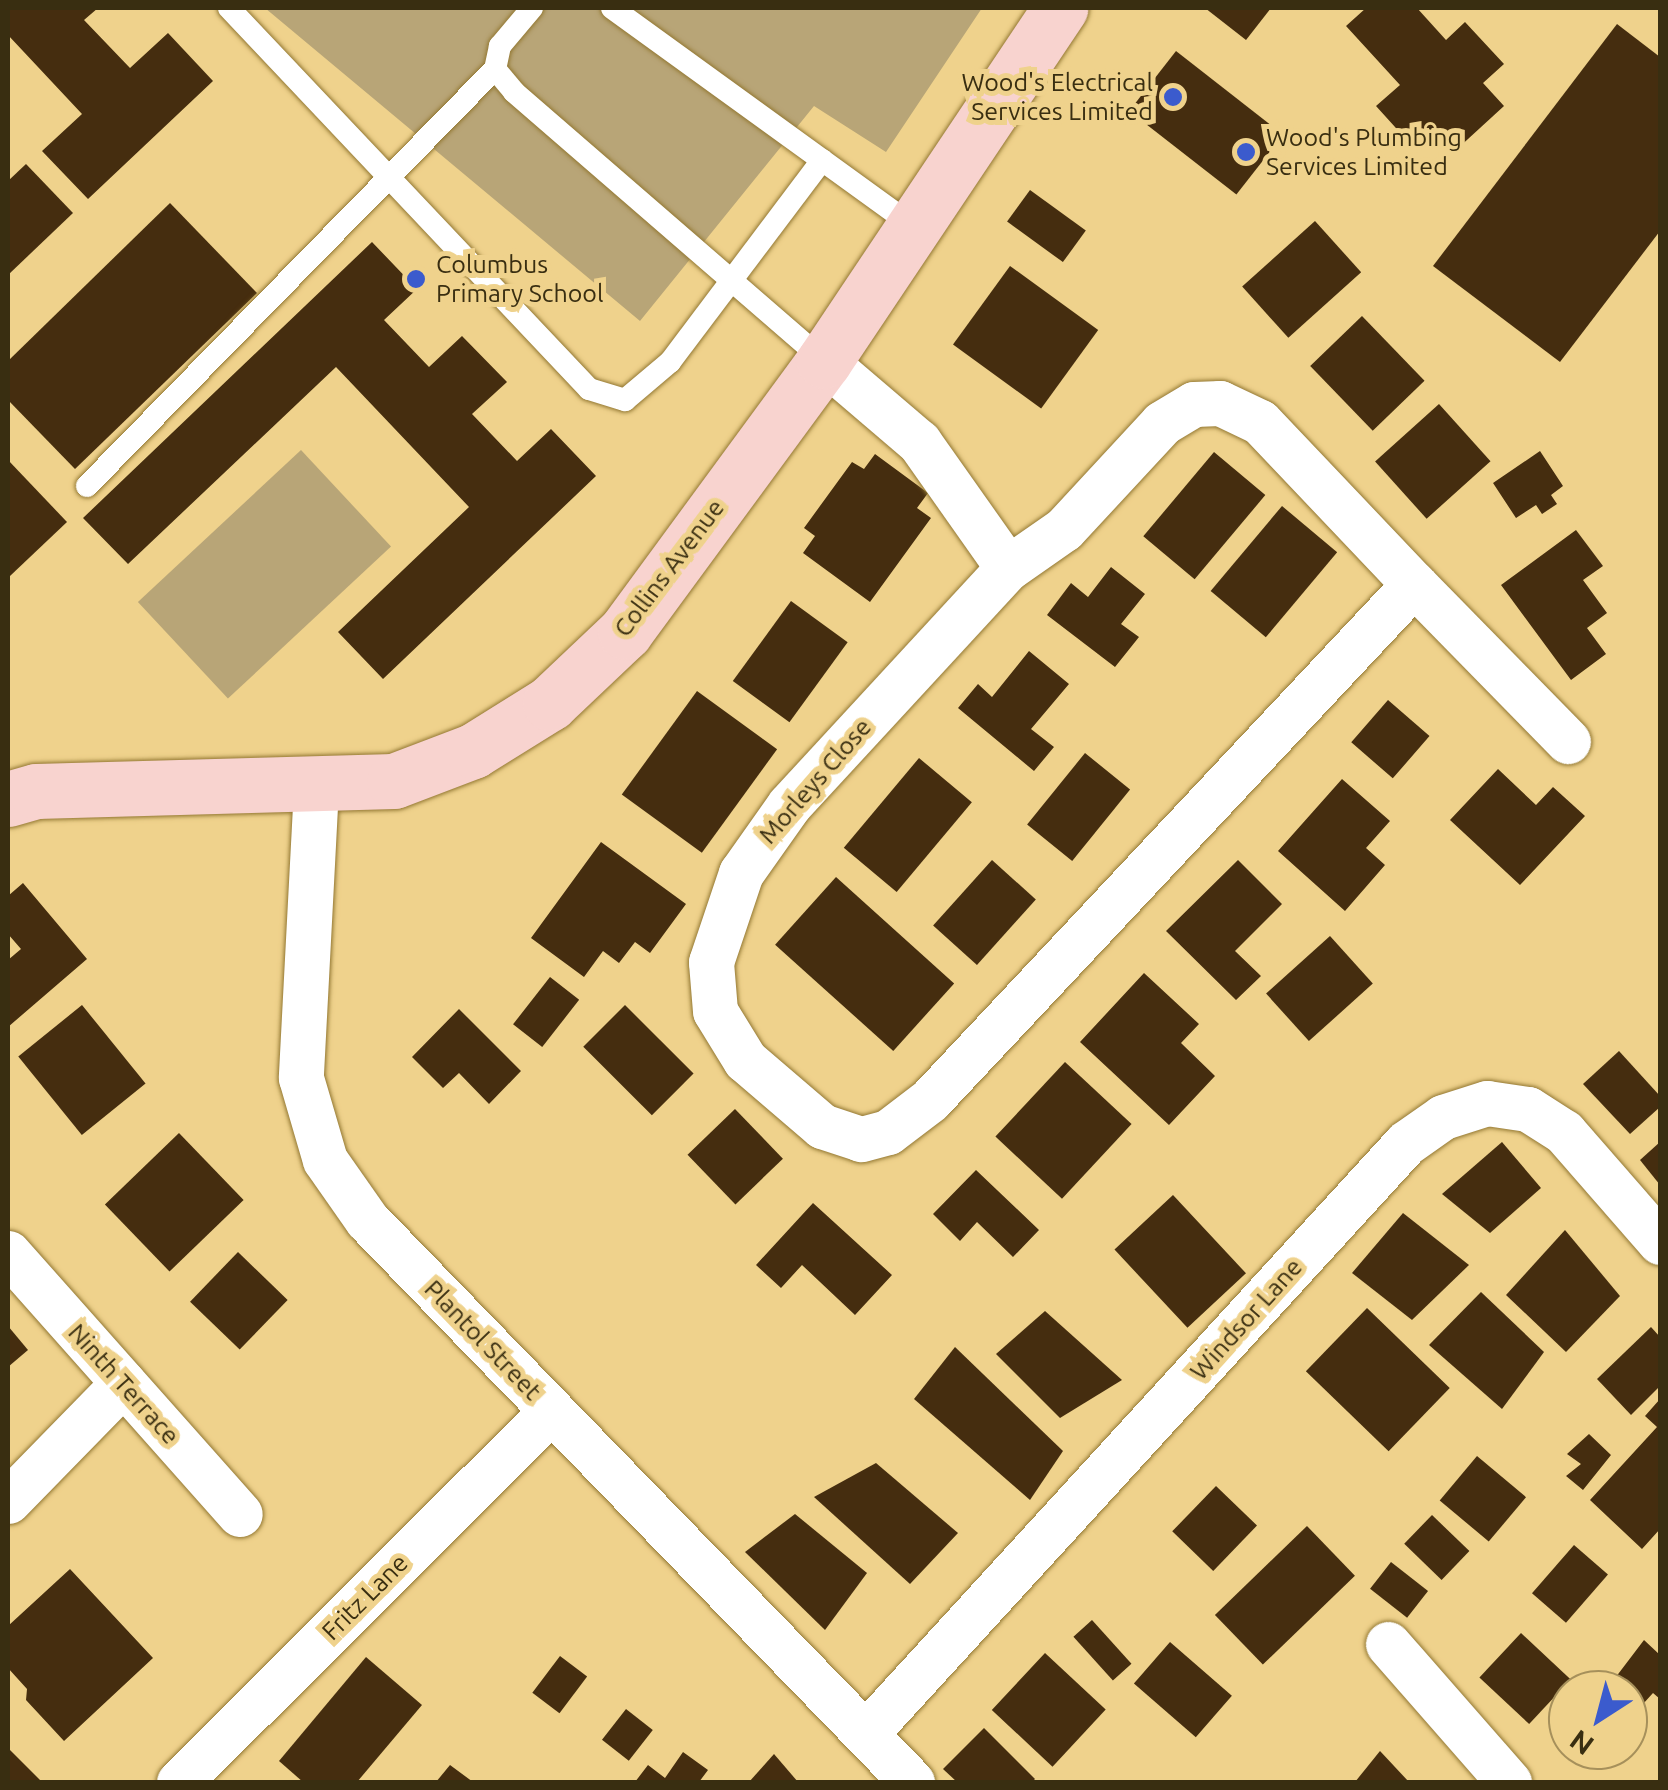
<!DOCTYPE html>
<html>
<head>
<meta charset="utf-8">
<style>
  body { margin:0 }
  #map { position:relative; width:1668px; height:1790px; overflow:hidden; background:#efd28c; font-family:Ubuntu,sans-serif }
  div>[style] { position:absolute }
  .green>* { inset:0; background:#b8a577; transform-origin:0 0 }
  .building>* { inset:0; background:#452d0f; transform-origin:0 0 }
  .roads { filter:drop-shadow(0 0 2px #937833) drop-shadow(0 0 2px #937833) }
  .lane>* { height:22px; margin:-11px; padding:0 11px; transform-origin:11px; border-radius:11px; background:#fff }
  .street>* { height:45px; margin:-22.5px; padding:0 22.5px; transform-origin:22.5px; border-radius:22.5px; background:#fff }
  .secondary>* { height:55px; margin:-27.5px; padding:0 27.5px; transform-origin:27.5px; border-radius:27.5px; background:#f8d3cf }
  .dots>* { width:28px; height:28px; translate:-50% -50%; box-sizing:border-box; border:5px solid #efd28c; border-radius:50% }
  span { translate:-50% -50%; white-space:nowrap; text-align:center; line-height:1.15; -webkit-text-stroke:10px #efd28c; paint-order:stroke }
  .poi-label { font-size:25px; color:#392e11 }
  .right { translate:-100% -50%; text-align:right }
  .left { translate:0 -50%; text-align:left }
  .street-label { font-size:25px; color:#392e11 }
  .frame { position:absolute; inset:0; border:10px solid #392e11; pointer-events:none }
  .north { position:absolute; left:1548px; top:1670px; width:100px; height:100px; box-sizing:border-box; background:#efd28c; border:2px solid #a6905b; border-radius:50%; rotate:216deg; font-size:28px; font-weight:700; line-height:40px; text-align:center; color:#392e11 }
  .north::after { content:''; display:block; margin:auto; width:35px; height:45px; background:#3b5bcd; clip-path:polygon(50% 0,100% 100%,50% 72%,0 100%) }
</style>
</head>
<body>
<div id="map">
  <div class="green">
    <div style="clip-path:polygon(265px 8px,982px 8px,886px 152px,814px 106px,640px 321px)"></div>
    <div style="left:301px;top:450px;width:132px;height:223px;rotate:47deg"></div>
  </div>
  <div class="building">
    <div style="clip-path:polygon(8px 8px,98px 8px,84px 20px,130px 68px,168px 33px,213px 81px,88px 199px,42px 151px,82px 114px,8px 35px)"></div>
    <div style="clip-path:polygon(1205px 8px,1271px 8px,1246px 40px)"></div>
    <div style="clip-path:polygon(1366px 8px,1417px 8px,1446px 40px,1465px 22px,1504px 64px,1483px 83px,1504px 106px,1456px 150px,1437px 128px,1414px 148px,1376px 106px,1400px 85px,1346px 26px)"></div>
    <div style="clip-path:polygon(1617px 24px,1660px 57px,1660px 231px,1560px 362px,1433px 266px)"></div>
    <div style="left:1176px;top:51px;width:136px;height:76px;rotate:38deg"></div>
    <div style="clip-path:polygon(26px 164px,73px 213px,8px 275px,8px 181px)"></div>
    <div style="left:1030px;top:190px;width:69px;height:39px;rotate:36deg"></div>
    <div style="clip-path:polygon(170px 203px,257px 293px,75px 469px,8px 400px,8px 361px)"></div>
    <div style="left:1315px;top:221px;width:69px;height:98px;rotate:48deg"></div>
    <div style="clip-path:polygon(372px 242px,417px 289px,384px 320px,429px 367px,462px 336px,507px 382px,472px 414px,517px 461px,551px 429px,596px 476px,383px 679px,338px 632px,469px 507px,336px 367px,128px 564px,83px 518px)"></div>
    <div style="left:1010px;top:266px;width:109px;height:97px;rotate:36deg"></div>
    <div style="left:1362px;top:316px;width:90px;height:72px;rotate:46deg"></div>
    <div style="left:1439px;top:404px;width:77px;height:86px;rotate:48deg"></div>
    <div style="clip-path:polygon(1540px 451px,1563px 486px,1551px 495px,1557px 504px,1542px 514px,1536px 505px,1516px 518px,1493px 483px)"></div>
    <div style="left:1214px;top:452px;width:67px;height:110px;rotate:40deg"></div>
    <div style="clip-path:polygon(875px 454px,928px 493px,917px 508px,931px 518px,870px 602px,803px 553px,815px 536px,804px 528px,852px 462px,864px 469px)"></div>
    <div style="clip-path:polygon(8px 460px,67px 522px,10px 576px,8px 573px)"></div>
    <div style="left:1282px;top:506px;width:72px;height:111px;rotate:40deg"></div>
    <div style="clip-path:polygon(1576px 530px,1603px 566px,1583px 580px,1607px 613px,1587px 628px,1606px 654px,1571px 680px,1501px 585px)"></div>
    <div style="clip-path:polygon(1111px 567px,1145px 594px,1121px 624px,1139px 637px,1115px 667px,1047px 615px,1071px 583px,1088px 597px)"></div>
    <div style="left:791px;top:601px;width:70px;height:99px;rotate:36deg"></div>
    <div style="clip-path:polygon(1029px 651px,1069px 684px,1031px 729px,1054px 747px,1034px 771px,958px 708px,978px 684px,992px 697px)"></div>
    <div style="left:697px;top:691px;width:99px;height:128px;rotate:36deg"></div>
    <div style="left:1388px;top:700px;width:55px;height:56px;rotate:41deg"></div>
    <div style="left:1085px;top:753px;width:58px;height:92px;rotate:39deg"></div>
    <div style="left:919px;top:758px;width:69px;height:117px;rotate:40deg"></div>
    <div style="clip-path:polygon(1498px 769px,1536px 805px,1553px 787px,1585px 816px,1520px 885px,1450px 820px)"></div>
    <div style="clip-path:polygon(1342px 779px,1390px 821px,1366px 848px,1385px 865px,1345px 911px,1278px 851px)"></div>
    <div style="clip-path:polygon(601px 842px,686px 904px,650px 953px,635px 942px,619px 963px,603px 951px,584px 977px,531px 938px)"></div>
    <div style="left:992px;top:860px;width:59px;height:88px;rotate:42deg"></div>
    <div style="clip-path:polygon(1238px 860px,1282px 904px,1235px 951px,1261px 976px,1236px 1000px,1166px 931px)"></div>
    <div style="left:836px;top:877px;width:159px;height:91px;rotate:42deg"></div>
    <div style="clip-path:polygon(23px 883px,87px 959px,8px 1027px,8px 960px,21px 949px,8px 934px,8px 896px)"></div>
    <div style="left:1330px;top:936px;width:64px;height:86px;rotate:48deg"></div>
    <div style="clip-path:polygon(1144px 973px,1199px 1024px,1181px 1043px,1215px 1076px,1169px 1125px,1080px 1042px)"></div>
    <div style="left:550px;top:977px;width:37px;height:60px;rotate:38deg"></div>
    <div style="left:82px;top:1005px;width:101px;height:82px;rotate:51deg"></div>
    <div style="left:625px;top:1005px;width:97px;height:59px;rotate:45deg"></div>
    <div style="clip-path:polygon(459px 1009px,521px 1071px,489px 1104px,459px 1073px,443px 1088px,412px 1057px)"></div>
    <div style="clip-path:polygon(1619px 1051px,1660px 1096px,1660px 1107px,1630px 1134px,1583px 1084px)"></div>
    <div style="left:1065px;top:1062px;width:91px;height:102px;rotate:43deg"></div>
    <div style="left:735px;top:1109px;width:69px;height:66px;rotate:46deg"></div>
    <div style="left:179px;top:1133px;width:93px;height:103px;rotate:46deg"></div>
    <div style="clip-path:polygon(1502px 1142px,1541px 1188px,1490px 1233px,1442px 1194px)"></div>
    <div style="clip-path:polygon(1660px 1142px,1660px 1185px,1640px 1160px)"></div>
    <div style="clip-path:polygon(976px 1170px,1039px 1230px,1013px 1257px,977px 1222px,960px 1241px,933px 1214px)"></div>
    <div style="left:1173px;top:1195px;width:107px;height:80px;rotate:47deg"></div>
    <div style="clip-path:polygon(813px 1203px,892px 1275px,855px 1315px,802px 1265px,781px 1288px,756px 1265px)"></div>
    <div style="clip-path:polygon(1403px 1213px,1469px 1265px,1412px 1320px,1352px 1273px)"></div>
    <div style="clip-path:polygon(1565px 1230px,1620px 1296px,1566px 1352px,1506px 1295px)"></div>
    <div style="left:238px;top:1252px;width:69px;height:69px;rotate:44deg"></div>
    <div style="clip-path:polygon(1481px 1292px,1544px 1352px,1502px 1409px,1429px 1345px)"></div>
    <div style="left:1367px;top:1308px;width:115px;height:88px;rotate:44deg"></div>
    <div style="clip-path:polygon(1045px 1311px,1122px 1380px,1060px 1418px,996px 1354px)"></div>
    <div style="clip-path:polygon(8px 1326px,28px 1350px,8px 1367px)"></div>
    <div style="clip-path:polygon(1651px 1327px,1660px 1337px,1660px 1386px,1631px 1415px,1597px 1379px)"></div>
    <div style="clip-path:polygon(955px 1347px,1063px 1451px,1030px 1500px,914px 1399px)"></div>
    <div style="clip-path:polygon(1660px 1399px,1660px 1529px,1642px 1549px,1590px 1500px,1657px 1427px,1645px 1416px)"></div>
    <div style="clip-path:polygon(1589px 1434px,1611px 1455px,1583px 1490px,1566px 1476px,1581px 1464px,1567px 1454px)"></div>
    <div style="left:1477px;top:1456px;width:64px;height:58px;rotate:40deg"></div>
    <div style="clip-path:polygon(876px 1463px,958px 1533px,910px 1584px,814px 1497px)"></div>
    <div style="left:1216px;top:1486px;width:57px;height:63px;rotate:44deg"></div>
    <div style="clip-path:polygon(795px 1514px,867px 1573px,825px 1630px,745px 1552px)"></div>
    <div style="left:1432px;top:1515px;width:52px;height:40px;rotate:44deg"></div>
    <div style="left:1307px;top:1526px;width:69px;height:128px;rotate:46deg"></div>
    <div style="left:1574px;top:1545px;width:45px;height:64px;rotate:41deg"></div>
    <div style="left:1391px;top:1562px;width:47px;height:34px;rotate:38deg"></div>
    <div style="clip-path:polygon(70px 1569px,153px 1658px,64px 1741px,26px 1700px,27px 1689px,8px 1668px,8px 1626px)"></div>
    <div style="left:1092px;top:1620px;width:59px;height:25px;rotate:48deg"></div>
    <div style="left:1521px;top:1633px;width:68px;height:61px;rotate:43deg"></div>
    <div style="clip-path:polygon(1644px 1640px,1660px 1655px,1660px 1699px,1653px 1693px,1633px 1715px,1628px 1690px,1606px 1690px)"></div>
    <div style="left:1170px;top:1642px;width:82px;height:55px;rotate:41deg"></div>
    <div style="left:1045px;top:1653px;width:83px;height:78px;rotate:43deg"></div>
    <div style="left:560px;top:1656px;width:34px;height:46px;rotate:37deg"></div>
    <div style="clip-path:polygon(366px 1657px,422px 1705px,357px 1782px,303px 1782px,279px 1761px)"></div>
    <div style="left:626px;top:1709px;width:34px;height:39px;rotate:38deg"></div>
    <div style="clip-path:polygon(984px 1728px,1035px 1779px,1032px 1782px,957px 1782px,943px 1769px)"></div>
    <div style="clip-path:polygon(8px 1748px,42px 1782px,8px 1782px)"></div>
    <div style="clip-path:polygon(1380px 1751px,1409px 1782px,1355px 1782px)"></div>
    <div style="clip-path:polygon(683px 1752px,708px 1770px,699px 1782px,635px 1782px,648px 1765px,665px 1778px)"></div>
    <div style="clip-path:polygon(774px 1754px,798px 1782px,749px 1782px)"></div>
    <div style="clip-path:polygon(450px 1765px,473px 1782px,436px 1782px)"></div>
  </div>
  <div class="roads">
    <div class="lane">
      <div style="left:229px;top:8px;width:524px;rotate:46.62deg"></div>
      <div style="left:589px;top:389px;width:38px;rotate:17deg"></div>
      <div style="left:625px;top:400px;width:59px;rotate:-40.2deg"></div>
      <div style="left:670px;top:362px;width:253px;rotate:-53deg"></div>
      <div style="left:532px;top:8px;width:50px;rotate:130.1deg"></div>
      <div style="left:500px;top:46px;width:24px;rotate:102deg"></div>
      <div style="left:495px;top:69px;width:30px;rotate:50deg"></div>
      <div style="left:514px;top:92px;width:410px;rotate:40.9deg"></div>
      <div style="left:612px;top:8px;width:372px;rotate:35.9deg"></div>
      <div style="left:87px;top:486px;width:583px;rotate:-45.63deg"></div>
    </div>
    <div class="street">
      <div style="left:824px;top:361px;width:125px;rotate:40.5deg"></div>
      <div style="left:919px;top:442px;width:154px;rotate:54.8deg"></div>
      <div style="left:1220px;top:403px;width:44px;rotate:25.4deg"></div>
      <div style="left:1260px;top:422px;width:224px;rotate:46.5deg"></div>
      <div style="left:1414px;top:584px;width:707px;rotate:133.17deg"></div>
      <div style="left:930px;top:1100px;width:53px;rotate:142.7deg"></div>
      <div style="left:888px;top:1132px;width:28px;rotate:165deg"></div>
      <div style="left:861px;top:1139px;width:41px;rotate:-161.6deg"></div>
      <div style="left:822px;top:1126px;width:101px;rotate:-139.4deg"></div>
      <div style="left:745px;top:1060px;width:57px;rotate:-121.5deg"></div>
      <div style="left:715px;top:1011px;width:49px;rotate:-94.7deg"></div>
      <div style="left:711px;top:962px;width:94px;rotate:-71.4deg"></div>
      <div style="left:741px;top:873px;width:83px;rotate:-54.8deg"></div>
      <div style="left:789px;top:805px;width:323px;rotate:-47.3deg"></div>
      <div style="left:1008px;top:568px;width:68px;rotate:-34.9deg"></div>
      <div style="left:1064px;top:529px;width:144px;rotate:-47.2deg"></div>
      <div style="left:1162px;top:423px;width:37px;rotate:-31deg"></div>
      <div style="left:1194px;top:404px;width:26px;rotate:-2deg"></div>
      <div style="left:1414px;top:584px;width:220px;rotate:45.6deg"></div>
      <div style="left:316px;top:787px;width:291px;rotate:93deg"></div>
      <div style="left:301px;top:1078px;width:85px;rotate:73.7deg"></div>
      <div style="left:325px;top:1160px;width:73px;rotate:55deg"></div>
      <div style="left:367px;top:1220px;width:783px;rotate:45.88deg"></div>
      <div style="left:8px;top:1253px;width:349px;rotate:48.4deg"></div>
      <div style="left:8px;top:1501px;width:165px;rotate:-45.7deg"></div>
      <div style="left:1388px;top:1644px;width:184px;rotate:48.8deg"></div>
      <div style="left:867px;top:1732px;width:798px;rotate:-47.54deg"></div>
      <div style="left:1406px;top:1143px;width:45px;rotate:-35.1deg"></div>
      <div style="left:1443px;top:1117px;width:46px;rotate:-17.7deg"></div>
      <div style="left:1487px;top:1103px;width:41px;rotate:8.3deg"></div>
      <div style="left:1528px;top:1109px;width:43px;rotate:32.6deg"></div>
      <div style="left:1564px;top:1132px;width:146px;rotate:48.9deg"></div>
      <div style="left:179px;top:1782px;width:525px;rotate:-44.92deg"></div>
    </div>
    <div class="secondary">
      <div style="left:8px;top:799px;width:29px;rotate:-16deg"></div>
      <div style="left:36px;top:791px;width:358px;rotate:-1.6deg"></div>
      <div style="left:394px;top:781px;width:85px;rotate:-20.8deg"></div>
      <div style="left:473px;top:751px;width:91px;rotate:-31.9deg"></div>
      <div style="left:550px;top:703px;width:103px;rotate:-43.4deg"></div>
      <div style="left:625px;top:632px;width:336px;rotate:-53.7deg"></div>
      <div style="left:824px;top:361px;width:425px;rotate:-56.2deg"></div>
    </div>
  </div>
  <div class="dots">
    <div style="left:1173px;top:97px;background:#3b5bcd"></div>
    <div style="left:1246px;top:152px;background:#3b5bcd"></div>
    <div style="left:416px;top:279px;background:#3b5bcd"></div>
  </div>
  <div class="poi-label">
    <span class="right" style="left:1153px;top:97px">Wood's Electrical<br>Services Limited</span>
    <span class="left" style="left:1266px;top:152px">Wood's Plumbing<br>Services Limited</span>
    <span class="left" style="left:436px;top:279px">Columbus<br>Primary School</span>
  </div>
  <div class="street-label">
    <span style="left:669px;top:568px;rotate:-53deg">Collins Avenue</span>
    <span style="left:815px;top:781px;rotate:-49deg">Morleys Close</span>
    <span style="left:1246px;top:1319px;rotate:-48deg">Windsor Lane</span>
    <span style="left:483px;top:1340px;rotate:46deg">Plantol Street</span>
    <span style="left:124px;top:1384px;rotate:48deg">Ninth Terrace</span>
    <span style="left:365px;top:1597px;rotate:-45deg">Fritz Lane</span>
  </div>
  <div class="frame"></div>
  <div class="north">N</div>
</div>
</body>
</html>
